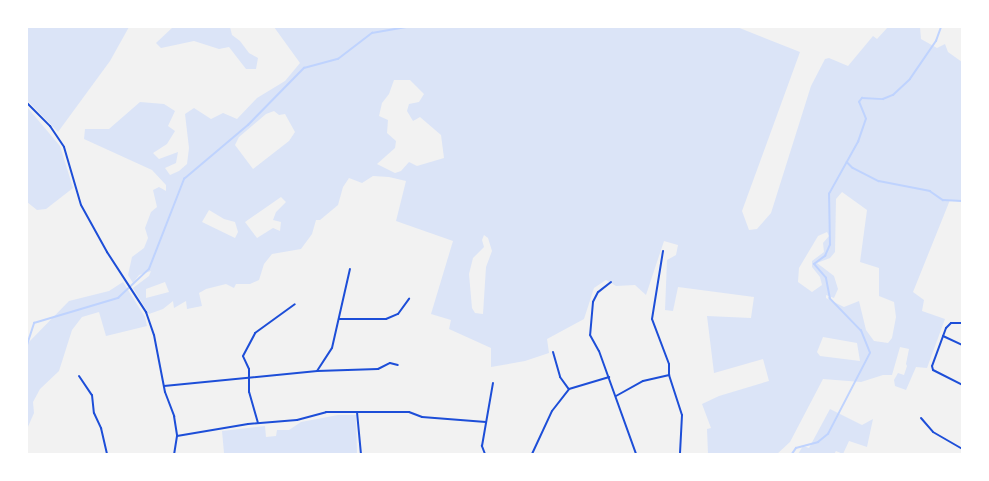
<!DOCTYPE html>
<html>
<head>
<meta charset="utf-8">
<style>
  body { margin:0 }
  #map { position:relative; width:989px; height:481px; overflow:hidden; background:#f2f2f2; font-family:Inter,sans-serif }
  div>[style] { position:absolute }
  .green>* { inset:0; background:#dbe4f7 }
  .stream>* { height:1.5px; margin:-0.75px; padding:0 0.75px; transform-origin:0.75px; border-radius:0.75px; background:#bfd3fe }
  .minor>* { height:2px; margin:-1px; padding:0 1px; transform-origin:1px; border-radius:1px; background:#1d4ed8 }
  span { translate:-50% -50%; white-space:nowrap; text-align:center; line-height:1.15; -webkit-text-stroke:5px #fff; paint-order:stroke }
  .frame { position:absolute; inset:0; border:28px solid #fff; pointer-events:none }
</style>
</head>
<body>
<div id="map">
  <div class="green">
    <div style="clip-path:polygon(27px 27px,129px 27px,110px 61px,58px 132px,27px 100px)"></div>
    <div style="clip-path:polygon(173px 27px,230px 27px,232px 35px,240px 41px,249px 53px,258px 58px,256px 69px,246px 69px,229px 47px,219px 49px,194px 41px,161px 48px,156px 43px)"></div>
    <div style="clip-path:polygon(evenodd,274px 27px,737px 27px,800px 52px,742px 211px,749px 230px,757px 229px,771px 213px,811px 86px,825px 59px,829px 58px,848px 66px,873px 36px,877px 39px,888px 27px,920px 27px,921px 39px,937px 48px,945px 44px,948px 52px,962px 62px,962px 202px,950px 200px,913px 292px,924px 300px,922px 311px,945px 319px,927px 368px,916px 367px,906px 390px,895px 386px,894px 380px,898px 373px,904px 375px,907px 366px,906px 364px,909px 349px,900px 347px,892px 375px,883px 375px,861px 382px,823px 379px,790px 442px,777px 454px,708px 454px,707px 429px,711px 428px,702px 404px,719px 396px,769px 381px,763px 359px,714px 373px,707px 316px,751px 318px,754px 297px,678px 287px,673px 311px,665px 310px,667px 260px,676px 255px,678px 245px,664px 241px,646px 295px,635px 285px,616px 286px,606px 280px,594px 288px,584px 319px,547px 339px,549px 353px,525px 361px,491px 367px,491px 348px,449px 329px,451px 320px,431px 314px,453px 241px,396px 221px,406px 181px,389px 177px,373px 176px,362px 183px,349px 178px,343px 187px,338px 205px,320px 220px,316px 220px,312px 234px,301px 249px,272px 254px,264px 264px,259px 280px,250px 284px,236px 284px,234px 288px,226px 284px,206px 289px,199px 293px,202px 306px,187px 309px,186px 301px,174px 308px,173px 301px,163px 309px,149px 314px,133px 288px,149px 276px,151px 271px,139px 275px,133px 283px,128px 275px,132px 257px,144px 248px,148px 238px,145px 228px,151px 212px,157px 207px,153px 190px,159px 187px,166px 191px,166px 185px,152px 170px,84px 139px,85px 129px,109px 129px,140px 102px,164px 104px,175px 111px,168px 126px,175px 131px,167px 144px,153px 153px,159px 159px,178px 152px,176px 163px,165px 168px,170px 175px,179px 171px,187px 164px,189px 148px,185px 114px,194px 108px,211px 119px,223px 113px,237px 119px,257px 98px,285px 81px,300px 63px,274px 27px,394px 80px,410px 80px,424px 94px,419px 102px,409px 104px,407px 111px,413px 121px,420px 117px,441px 135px,444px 158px,417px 166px,409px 162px,401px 171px,395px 173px,377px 164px,395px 148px,396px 141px,387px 133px,388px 120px,379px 116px,382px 103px,389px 94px,394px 80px,274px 27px,274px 111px,279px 115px,285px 114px,295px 132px,289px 141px,253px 169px,235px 145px,239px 137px,266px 114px,274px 111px,274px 27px,842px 192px,867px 210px,860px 262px,879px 268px,879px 296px,894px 302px,896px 317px,892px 338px,888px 343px,874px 341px,866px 330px,859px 301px,844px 307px,826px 298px,826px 295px,834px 298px,838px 289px,834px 276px,817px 263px,830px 258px,835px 252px,836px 199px,842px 192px,274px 27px,281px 197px,286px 202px,276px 212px,273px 220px,281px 222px,280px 231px,273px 228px,257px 238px,245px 222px,281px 197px,274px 27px,209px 210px,224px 219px,235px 222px,238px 232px,235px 238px,202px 222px,209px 210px,274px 27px,827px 232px,829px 236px,823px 243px,824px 252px,812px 261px,812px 267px,820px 277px,822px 285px,812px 292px,798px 282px,799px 268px,818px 236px,827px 232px,274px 27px,484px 235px,488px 238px,492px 251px,486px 267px,483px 314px,475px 313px,472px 308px,469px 274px,473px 258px,484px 247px,482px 240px,484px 235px,274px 27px,165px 282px,169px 292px,146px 298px,146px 289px,165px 282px,274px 27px,823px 337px,857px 343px,860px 361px,820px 356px,817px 352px,823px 337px)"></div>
    <div style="clip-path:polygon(27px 107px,60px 146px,73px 188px,46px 209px,37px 210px,27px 202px)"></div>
    <div style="clip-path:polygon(123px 282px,145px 317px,147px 326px,106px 336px,99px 312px,82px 317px,72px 330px,59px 371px,40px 389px,33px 402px,34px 413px,27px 429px,27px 344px,69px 301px,109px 291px)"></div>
    <div style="clip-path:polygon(830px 409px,862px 425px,873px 419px,867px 447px,849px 441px,843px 454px,836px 451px,834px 454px,798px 454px,803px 446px,809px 448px)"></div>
    <div style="clip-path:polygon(338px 415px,356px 415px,357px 454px,217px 454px,224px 453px,222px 431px,265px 426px,266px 437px,276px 436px,277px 430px,289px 430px,301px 422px)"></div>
  </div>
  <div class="stream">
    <div style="left:847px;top:162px;width:8px;rotate:45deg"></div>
    <div style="left:853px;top:168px;width:29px;rotate:27deg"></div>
    <div style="left:879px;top:181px;width:52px;rotate:11.1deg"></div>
    <div style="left:930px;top:191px;width:16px;rotate:35deg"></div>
    <div style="left:943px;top:200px;width:19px;rotate:3deg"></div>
    <div style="left:27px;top:345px;width:23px;rotate:-72deg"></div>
    <div style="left:34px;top:323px;width:88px;rotate:-16.6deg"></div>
    <div style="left:118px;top:298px;width:42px;rotate:-43.1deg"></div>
    <div style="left:149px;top:269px;width:97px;rotate:-68.7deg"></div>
    <div style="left:184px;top:179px;width:84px;rotate:-40.2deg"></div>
    <div style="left:248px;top:125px;width:80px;rotate:-45.5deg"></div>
    <div style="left:304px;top:68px;width:35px;rotate:-15deg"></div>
    <div style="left:338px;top:59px;width:43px;rotate:-37.4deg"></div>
    <div style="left:372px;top:33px;width:36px;rotate:-10deg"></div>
    <div style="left:792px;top:454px;width:7px;rotate:-56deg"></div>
    <div style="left:796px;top:448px;width:23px;rotate:-15deg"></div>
    <div style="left:818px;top:442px;width:13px;rotate:-39deg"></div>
    <div style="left:828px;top:434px;width:91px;rotate:-62.6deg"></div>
    <div style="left:870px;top:353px;width:24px;rotate:-112deg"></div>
    <div style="left:861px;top:331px;width:45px;rotate:-134.1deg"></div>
    <div style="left:830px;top:299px;width:21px;rotate:-101deg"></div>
    <div style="left:826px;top:278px;width:18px;rotate:-131deg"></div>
    <div style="left:814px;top:264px;width:14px;rotate:-36deg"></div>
    <div style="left:825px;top:256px;width:12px;rotate:-66deg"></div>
    <div style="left:830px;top:245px;width:51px;rotate:-91.1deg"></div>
    <div style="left:829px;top:194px;width:60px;rotate:-60.9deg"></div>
    <div style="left:858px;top:142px;width:24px;rotate:-71deg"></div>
    <div style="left:866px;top:119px;width:18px;rotate:-112deg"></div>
    <div style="left:859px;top:102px;width:5px;rotate:-53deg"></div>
    <div style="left:862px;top:98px;width:21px;rotate:3deg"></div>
    <div style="left:883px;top:99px;width:11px;rotate:-22deg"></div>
    <div style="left:893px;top:95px;width:23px;rotate:-43deg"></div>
    <div style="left:910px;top:79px;width:46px;rotate:-55.6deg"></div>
    <div style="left:936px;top:41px;width:15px;rotate:-70deg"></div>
  </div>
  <div class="minor">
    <div style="left:27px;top:103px;width:33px;rotate:45deg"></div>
    <div style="left:50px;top:126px;width:25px;rotate:56deg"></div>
    <div style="left:64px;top:147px;width:60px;rotate:73.7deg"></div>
    <div style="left:81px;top:205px;width:54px;rotate:61deg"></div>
    <div style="left:107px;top:252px;width:72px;rotate:57deg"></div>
    <div style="left:146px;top:312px;width:24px;rotate:71deg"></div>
    <div style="left:154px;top:335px;width:58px;rotate:79.1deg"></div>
    <div style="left:165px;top:392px;width:26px;rotate:69deg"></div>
    <div style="left:174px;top:416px;width:20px;rotate:81deg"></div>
    <div style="left:177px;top:436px;width:18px;rotate:99deg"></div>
    <div style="left:611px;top:282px;width:16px;rotate:142deg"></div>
    <div style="left:598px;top:292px;width:11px;rotate:117deg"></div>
    <div style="left:593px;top:302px;width:33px;rotate:95deg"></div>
    <div style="left:590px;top:335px;width:18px;rotate:61deg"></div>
    <div style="left:599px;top:351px;width:109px;rotate:70.2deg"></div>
    <div style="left:339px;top:319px;width:47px"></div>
    <div style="left:386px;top:319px;width:13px;rotate:-23deg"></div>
    <div style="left:398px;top:314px;width:19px;rotate:-54deg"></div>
    <div style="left:962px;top:323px;width:11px;rotate:180deg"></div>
    <div style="left:951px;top:323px;width:7px;rotate:135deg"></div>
    <div style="left:946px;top:328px;width:40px;rotate:110.2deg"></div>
    <div style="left:932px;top:366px;width:4px;rotate:76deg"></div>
    <div style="left:933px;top:370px;width:33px;rotate:27deg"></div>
    <div style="left:943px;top:336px;width:21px;rotate:25deg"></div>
    <div style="left:553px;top:352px;width:26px;rotate:74deg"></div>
    <div style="left:560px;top:377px;width:14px;rotate:54deg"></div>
    <div style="left:317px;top:371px;width:61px;rotate:-1.9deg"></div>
    <div style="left:378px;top:369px;width:13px;rotate:-27deg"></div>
    <div style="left:390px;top:363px;width:8px;rotate:14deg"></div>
    <div style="left:669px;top:375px;width:42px;rotate:72deg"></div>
    <div style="left:682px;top:415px;width:39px;rotate:93deg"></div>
    <div style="left:79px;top:376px;width:23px;rotate:56deg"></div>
    <div style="left:92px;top:395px;width:18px;rotate:84deg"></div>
    <div style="left:94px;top:413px;width:17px;rotate:65deg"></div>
    <div style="left:101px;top:428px;width:27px;rotate:77deg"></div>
    <div style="left:164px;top:386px;width:154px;rotate:-5.6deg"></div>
    <div style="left:317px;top:371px;width:27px;rotate:-57deg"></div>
    <div style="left:332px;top:348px;width:81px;rotate:-77.2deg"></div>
    <div style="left:616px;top:396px;width:31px;rotate:-29deg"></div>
    <div style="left:643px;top:381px;width:27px;rotate:-13deg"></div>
    <div style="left:669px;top:375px;width:11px;rotate:-90deg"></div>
    <div style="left:669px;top:364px;width:48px;rotate:-110.7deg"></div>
    <div style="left:652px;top:319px;width:69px;rotate:-80.8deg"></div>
    <div style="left:357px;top:412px;width:42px;rotate:84.6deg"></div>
    <div style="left:921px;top:418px;width:18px;rotate:49deg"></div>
    <div style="left:933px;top:432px;width:34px;rotate:30deg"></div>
    <div style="left:258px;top:423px;width:32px;rotate:-106deg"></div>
    <div style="left:249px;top:392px;width:23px;rotate:-90deg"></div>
    <div style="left:249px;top:369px;width:14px;rotate:-115deg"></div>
    <div style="left:243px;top:356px;width:26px;rotate:-62deg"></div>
    <div style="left:255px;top:333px;width:49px;rotate:-35.9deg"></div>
    <div style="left:177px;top:436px;width:72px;rotate:-9.6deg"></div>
    <div style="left:248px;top:424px;width:49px;rotate:-4.7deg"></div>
    <div style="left:297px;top:420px;width:30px;rotate:-15deg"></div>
    <div style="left:326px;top:412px;width:83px"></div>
    <div style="left:409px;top:412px;width:14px;rotate:21deg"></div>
    <div style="left:422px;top:417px;width:64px;rotate:4.5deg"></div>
    <div style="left:485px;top:454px;width:9px;rotate:-111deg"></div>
    <div style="left:482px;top:446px;width:64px;rotate:-80.1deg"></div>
    <div style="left:532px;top:454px;width:47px;rotate:-65.1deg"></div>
    <div style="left:552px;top:411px;width:28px;rotate:-52deg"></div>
    <div style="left:569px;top:389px;width:42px;rotate:-16.7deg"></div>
  </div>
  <div class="frame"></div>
</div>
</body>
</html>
